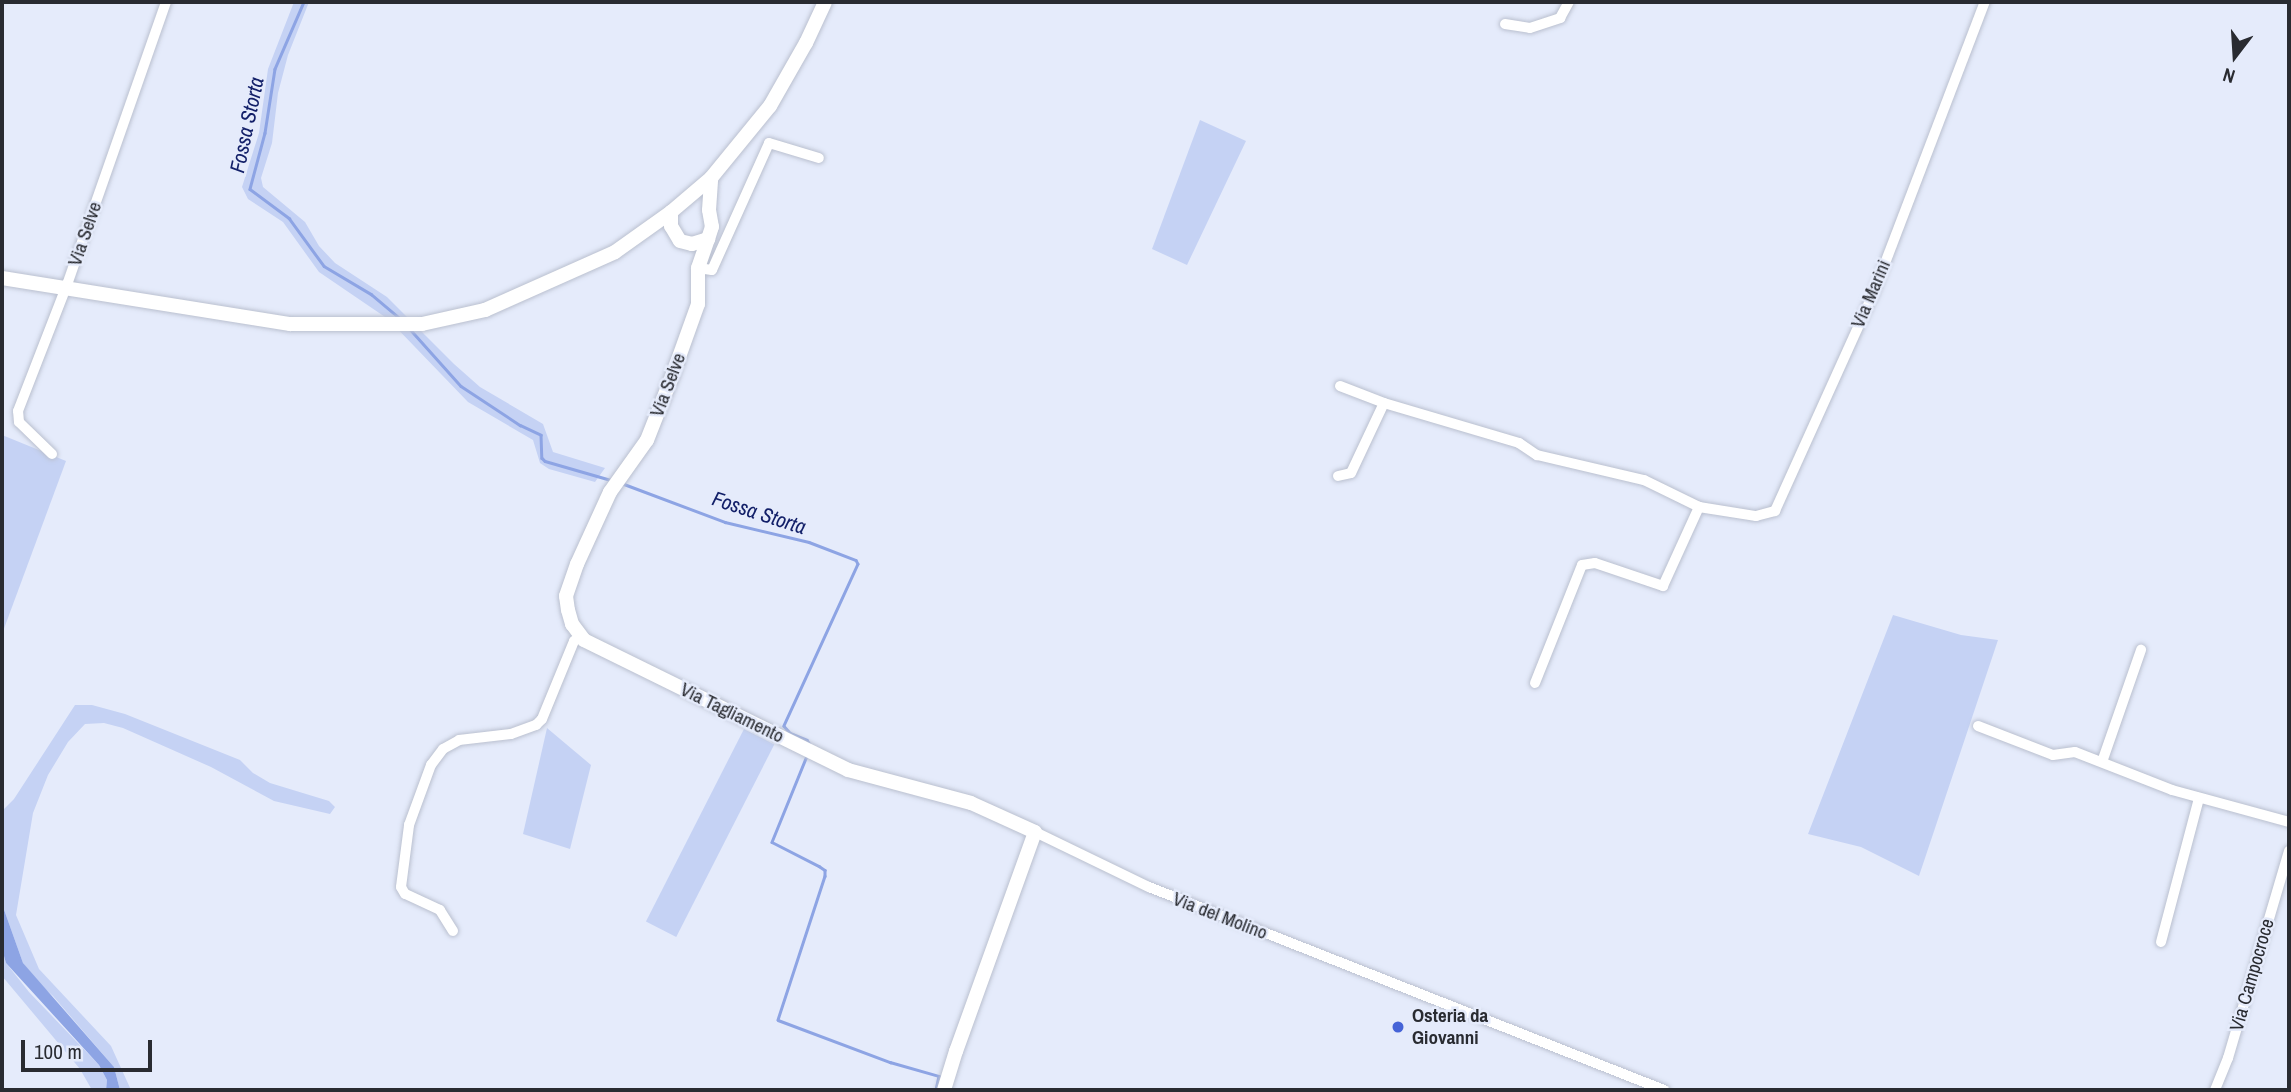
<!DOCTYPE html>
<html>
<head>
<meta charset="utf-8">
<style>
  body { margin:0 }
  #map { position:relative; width:2291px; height:1092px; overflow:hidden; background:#e5ebfb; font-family:"Archivo Narrow",sans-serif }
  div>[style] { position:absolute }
  .green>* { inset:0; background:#c5d2f4; transform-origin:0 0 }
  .water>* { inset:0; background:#8da4e4 }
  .stream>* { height:2.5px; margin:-1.25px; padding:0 1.25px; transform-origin:1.25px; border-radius:1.25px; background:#8da4e4 }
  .roads { filter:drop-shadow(0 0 2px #bac0cf) drop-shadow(0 0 2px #bac0cf) }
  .street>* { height:10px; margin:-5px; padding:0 5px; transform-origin:5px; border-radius:5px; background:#fff }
  .secondary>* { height:14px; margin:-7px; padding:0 7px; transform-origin:7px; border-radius:7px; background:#fff }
  .dots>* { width:19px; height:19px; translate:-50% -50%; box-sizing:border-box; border:4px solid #e5ebfb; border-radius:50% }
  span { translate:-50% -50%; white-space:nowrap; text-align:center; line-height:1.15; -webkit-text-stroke:5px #e5ebfb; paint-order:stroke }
  .street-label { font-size:19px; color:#292b31 }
  .poi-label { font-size:19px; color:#292b31; font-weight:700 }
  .left { translate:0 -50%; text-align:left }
  .water-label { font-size:21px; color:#132069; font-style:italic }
  .frame { position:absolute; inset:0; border:4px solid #292b31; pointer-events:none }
  .north { position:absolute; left:2200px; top:21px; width:70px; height:70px; -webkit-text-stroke:5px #e5ebfb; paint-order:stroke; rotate:197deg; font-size:19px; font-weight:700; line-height:28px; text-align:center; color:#292b31 }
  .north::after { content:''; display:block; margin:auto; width:24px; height:32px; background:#292b31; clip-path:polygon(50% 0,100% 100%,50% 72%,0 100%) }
  .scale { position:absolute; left:21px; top:1040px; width:131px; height:32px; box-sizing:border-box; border:4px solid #292b31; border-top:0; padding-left:9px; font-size:21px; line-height:24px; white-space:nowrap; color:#292b31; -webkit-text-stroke:5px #e5ebfb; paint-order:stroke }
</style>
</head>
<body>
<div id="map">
  <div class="green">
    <div style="clip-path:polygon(294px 2px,309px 2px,288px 55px,278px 93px,272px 143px,261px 178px,263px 187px,305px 222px,319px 246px,335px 263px,387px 297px,454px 364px,480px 387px,543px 424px,553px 452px,605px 468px,595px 482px,549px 469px,540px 463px,533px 440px,468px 402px,388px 319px,319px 272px,283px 222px,248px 199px,242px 187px,259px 133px,268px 69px)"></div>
    <div style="clip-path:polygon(1200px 120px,1246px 141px,1187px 265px,1152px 249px)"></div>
    <div style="clip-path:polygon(2px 435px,66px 461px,2px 634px)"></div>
    <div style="clip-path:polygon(1893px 615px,1961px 635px,1998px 640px,1919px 876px,1861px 847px,1808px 834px)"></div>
    <div style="clip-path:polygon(75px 705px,92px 705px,125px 714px,240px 760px,253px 773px,270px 783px,329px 801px,335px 807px,330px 814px,274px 801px,211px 767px,123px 728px,104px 723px,85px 724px,68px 742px,48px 775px,33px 813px,16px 915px,39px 969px,111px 1046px,131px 1090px,120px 1090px,114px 1067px,53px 996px,35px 980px,23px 963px,2px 904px,2px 811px,14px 799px)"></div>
    <div style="clip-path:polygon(547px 728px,591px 765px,570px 849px,523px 834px)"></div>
    <div style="left:744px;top:729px;width:34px;height:216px;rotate:27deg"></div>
    <div style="clip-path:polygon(2px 949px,6px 963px,29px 992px,99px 1065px,107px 1080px,106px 1090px,92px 1090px,80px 1069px,2px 976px)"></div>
  </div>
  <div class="water">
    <div style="clip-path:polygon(2px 904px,23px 963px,114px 1067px,120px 1090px,106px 1090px,107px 1080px,99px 1065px,6px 963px,2px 949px)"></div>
  </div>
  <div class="stream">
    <div style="left:304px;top:2px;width:73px;rotate:113.4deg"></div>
    <div style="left:275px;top:69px;width:65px;rotate:98.9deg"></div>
    <div style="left:265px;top:133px;width:58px;rotate:105deg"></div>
    <div style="left:250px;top:189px;width:49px;rotate:36.6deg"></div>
    <div style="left:289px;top:218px;width:59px;rotate:53.9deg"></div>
    <div style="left:324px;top:266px;width:55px;rotate:30.8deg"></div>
    <div style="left:371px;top:294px;width:39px;rotate:40deg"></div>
    <div style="left:410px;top:329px;width:76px;rotate:48.2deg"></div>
    <div style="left:461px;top:386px;width:71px;rotate:33.5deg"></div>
    <div style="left:520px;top:425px;width:23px;rotate:25deg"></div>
    <div style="left:541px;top:435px;width:23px;rotate:88deg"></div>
    <div style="left:542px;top:458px;width:4px;rotate:45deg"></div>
    <div style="left:545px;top:461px;width:69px;rotate:16.1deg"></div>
    <div style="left:624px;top:484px;width:108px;rotate:20.6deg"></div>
    <div style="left:725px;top:522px;width:86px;rotate:13.4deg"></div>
    <div style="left:809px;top:542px;width:50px;rotate:21deg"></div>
    <div style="left:856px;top:560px;width:4px;rotate:63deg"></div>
    <div style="left:858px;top:564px;width:178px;rotate:114.6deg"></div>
    <div style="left:784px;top:726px;width:9px;rotate:49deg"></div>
    <div style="left:790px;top:733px;width:18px;rotate:22deg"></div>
    <div style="left:807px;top:740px;width:7px;rotate:56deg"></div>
    <div style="left:807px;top:756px;width:93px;rotate:112.1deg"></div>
    <div style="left:772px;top:842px;width:53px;rotate:27.1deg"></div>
    <div style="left:819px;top:866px;width:7px;rotate:34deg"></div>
    <div style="left:825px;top:870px;width:6px;rotate:90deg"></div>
    <div style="left:825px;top:876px;width:151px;rotate:108.1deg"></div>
    <div style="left:778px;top:1020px;width:120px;rotate:20.6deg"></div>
    <div style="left:890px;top:1062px;width:51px;rotate:15.9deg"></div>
    <div style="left:939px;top:1076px;width:14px;rotate:102deg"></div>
  </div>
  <div class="roads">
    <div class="street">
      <div style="left:1505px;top:24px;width:25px;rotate:9deg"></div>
      <div style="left:1530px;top:28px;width:32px;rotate:-18deg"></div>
      <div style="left:1560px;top:18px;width:18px;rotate:-61deg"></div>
      <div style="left:698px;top:268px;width:14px;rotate:8deg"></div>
      <div style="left:712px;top:270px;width:139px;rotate:-65.8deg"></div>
      <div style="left:769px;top:143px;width:52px;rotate:16.7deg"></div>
      <div style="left:1340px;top:386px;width:47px;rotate:21.1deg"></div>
      <div style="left:1384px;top:403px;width:141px;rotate:16.5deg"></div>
      <div style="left:1519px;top:443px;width:22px;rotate:34deg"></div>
      <div style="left:1537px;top:455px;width:110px;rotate:13.2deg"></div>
      <div style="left:1644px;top:480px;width:61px;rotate:26.1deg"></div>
      <div style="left:1699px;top:507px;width:58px;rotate:9deg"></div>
      <div style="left:1756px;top:516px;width:20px;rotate:-15deg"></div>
      <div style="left:1775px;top:511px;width:240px;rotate:-65.7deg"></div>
      <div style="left:1874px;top:292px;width:311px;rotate:-69.1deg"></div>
      <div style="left:52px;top:454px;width:46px;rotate:-135.9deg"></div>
      <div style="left:19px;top:422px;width:11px;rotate:-95deg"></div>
      <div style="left:18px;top:411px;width:138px;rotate:-68.8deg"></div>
      <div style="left:68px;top:282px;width:297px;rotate:-70.7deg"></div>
      <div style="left:1338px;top:476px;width:13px;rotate:-13deg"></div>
      <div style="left:1351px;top:473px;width:77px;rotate:-64.8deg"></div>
      <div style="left:1535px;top:683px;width:127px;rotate:-68.3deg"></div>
      <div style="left:1582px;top:565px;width:13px;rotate:-9deg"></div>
      <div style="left:1595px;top:563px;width:72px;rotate:18.7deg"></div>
      <div style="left:1663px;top:586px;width:87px;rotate:-65.5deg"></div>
      <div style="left:1978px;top:726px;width:80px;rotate:21.1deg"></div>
      <div style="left:2053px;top:755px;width:22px;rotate:-8deg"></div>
      <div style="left:2075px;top:752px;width:104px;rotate:21.4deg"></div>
      <div style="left:2172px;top:790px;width:121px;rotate:15.3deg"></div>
      <div style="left:2102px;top:762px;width:119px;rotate:-70.8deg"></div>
      <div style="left:1035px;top:832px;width:127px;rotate:25.8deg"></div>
      <div style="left:1149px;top:887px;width:554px;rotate:21.51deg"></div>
      <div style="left:453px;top:931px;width:25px;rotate:-122deg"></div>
      <div style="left:440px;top:910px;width:38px;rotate:-155deg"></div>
      <div style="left:405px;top:894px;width:8px;rotate:-120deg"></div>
      <div style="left:401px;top:887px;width:63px;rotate:-82.6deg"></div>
      <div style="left:409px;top:825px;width:64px;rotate:-69.9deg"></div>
      <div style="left:431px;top:765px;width:20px;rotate:-53deg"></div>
      <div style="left:443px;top:749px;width:18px;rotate:-29deg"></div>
      <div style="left:459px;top:740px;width:52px;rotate:-6.6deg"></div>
      <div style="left:511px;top:734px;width:27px;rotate:-20deg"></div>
      <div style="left:536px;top:725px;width:8px;rotate:-45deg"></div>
      <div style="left:542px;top:719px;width:84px;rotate:-67.7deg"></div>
      <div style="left:574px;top:641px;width:7px;rotate:-34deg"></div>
      <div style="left:2161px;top:942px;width:149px;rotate:-75.2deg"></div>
      <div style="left:2215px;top:1090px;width:35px;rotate:-68deg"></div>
      <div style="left:2228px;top:1058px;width:216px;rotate:-73.6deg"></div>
    </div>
    <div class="secondary">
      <div style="left:671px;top:212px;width:14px;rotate:90deg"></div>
      <div style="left:671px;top:226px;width:17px;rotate:59deg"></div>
      <div style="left:680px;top:241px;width:12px;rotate:14deg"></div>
      <div style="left:692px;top:244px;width:17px;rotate:-17deg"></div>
      <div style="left:708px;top:239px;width:13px;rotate:-72deg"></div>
      <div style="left:712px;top:227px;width:17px;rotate:-100deg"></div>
      <div style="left:709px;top:210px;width:32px;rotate:-86deg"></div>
      <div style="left:708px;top:239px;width:31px;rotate:109deg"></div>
      <div style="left:698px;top:268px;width:36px;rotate:90deg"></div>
      <div style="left:698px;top:304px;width:74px;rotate:109.7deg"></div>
      <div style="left:673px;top:374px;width:71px;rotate:111.5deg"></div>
      <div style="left:647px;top:440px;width:64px;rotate:125.4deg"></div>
      <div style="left:610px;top:492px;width:79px;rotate:114.6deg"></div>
      <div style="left:577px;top:564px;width:34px;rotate:109deg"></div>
      <div style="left:566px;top:596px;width:14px;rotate:82deg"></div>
      <div style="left:568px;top:610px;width:15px;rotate:74deg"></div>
      <div style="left:572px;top:624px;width:20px;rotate:53deg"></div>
      <div style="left:584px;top:640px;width:294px;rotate:26.2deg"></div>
      <div style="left:848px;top:770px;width:127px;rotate:15deg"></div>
      <div style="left:971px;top:803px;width:70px;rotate:24.4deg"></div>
      <div style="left:1035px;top:832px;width:233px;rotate:109.8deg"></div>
      <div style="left:956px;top:1051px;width:41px;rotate:107.1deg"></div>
      <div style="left:2px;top:278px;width:292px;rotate:9.1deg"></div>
      <div style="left:290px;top:324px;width:132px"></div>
      <div style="left:422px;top:324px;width:65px;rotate:-12.5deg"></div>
      <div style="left:485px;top:310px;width:142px;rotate:-24deg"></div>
      <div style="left:615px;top:252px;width:69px;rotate:-35.5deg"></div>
      <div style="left:671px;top:212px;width:52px;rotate:-40.4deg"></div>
      <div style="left:711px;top:178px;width:93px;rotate:-50.7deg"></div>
      <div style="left:770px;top:106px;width:73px;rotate:-60.3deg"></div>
      <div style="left:806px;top:43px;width:45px;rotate:-65.1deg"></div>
    </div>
  </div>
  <div class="dots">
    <div style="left:1398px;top:1027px;background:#4563d7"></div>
  </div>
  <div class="street-label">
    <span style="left:85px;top:234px;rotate:-71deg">Via Selve</span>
    <span style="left:1871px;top:294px;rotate:-67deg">Via Marini</span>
    <span style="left:668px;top:385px;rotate:-69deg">Via Selve</span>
    <span style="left:732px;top:713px;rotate:26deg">Via Tagliamento</span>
    <span style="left:1220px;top:916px;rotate:21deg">Via del Molino</span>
    <span style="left:2252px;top:975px;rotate:-74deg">Via Campocroce</span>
  </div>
  <div class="poi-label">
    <span class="left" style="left:1412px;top:1027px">Osteria da<br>Giovanni</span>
  </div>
  <div class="water-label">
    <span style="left:247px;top:125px;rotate:-78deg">Fossa Storta</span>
    <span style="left:759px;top:513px;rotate:18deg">Fossa Storta</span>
  </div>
  <div class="frame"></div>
  <div class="north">N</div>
  <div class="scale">100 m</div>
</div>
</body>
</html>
